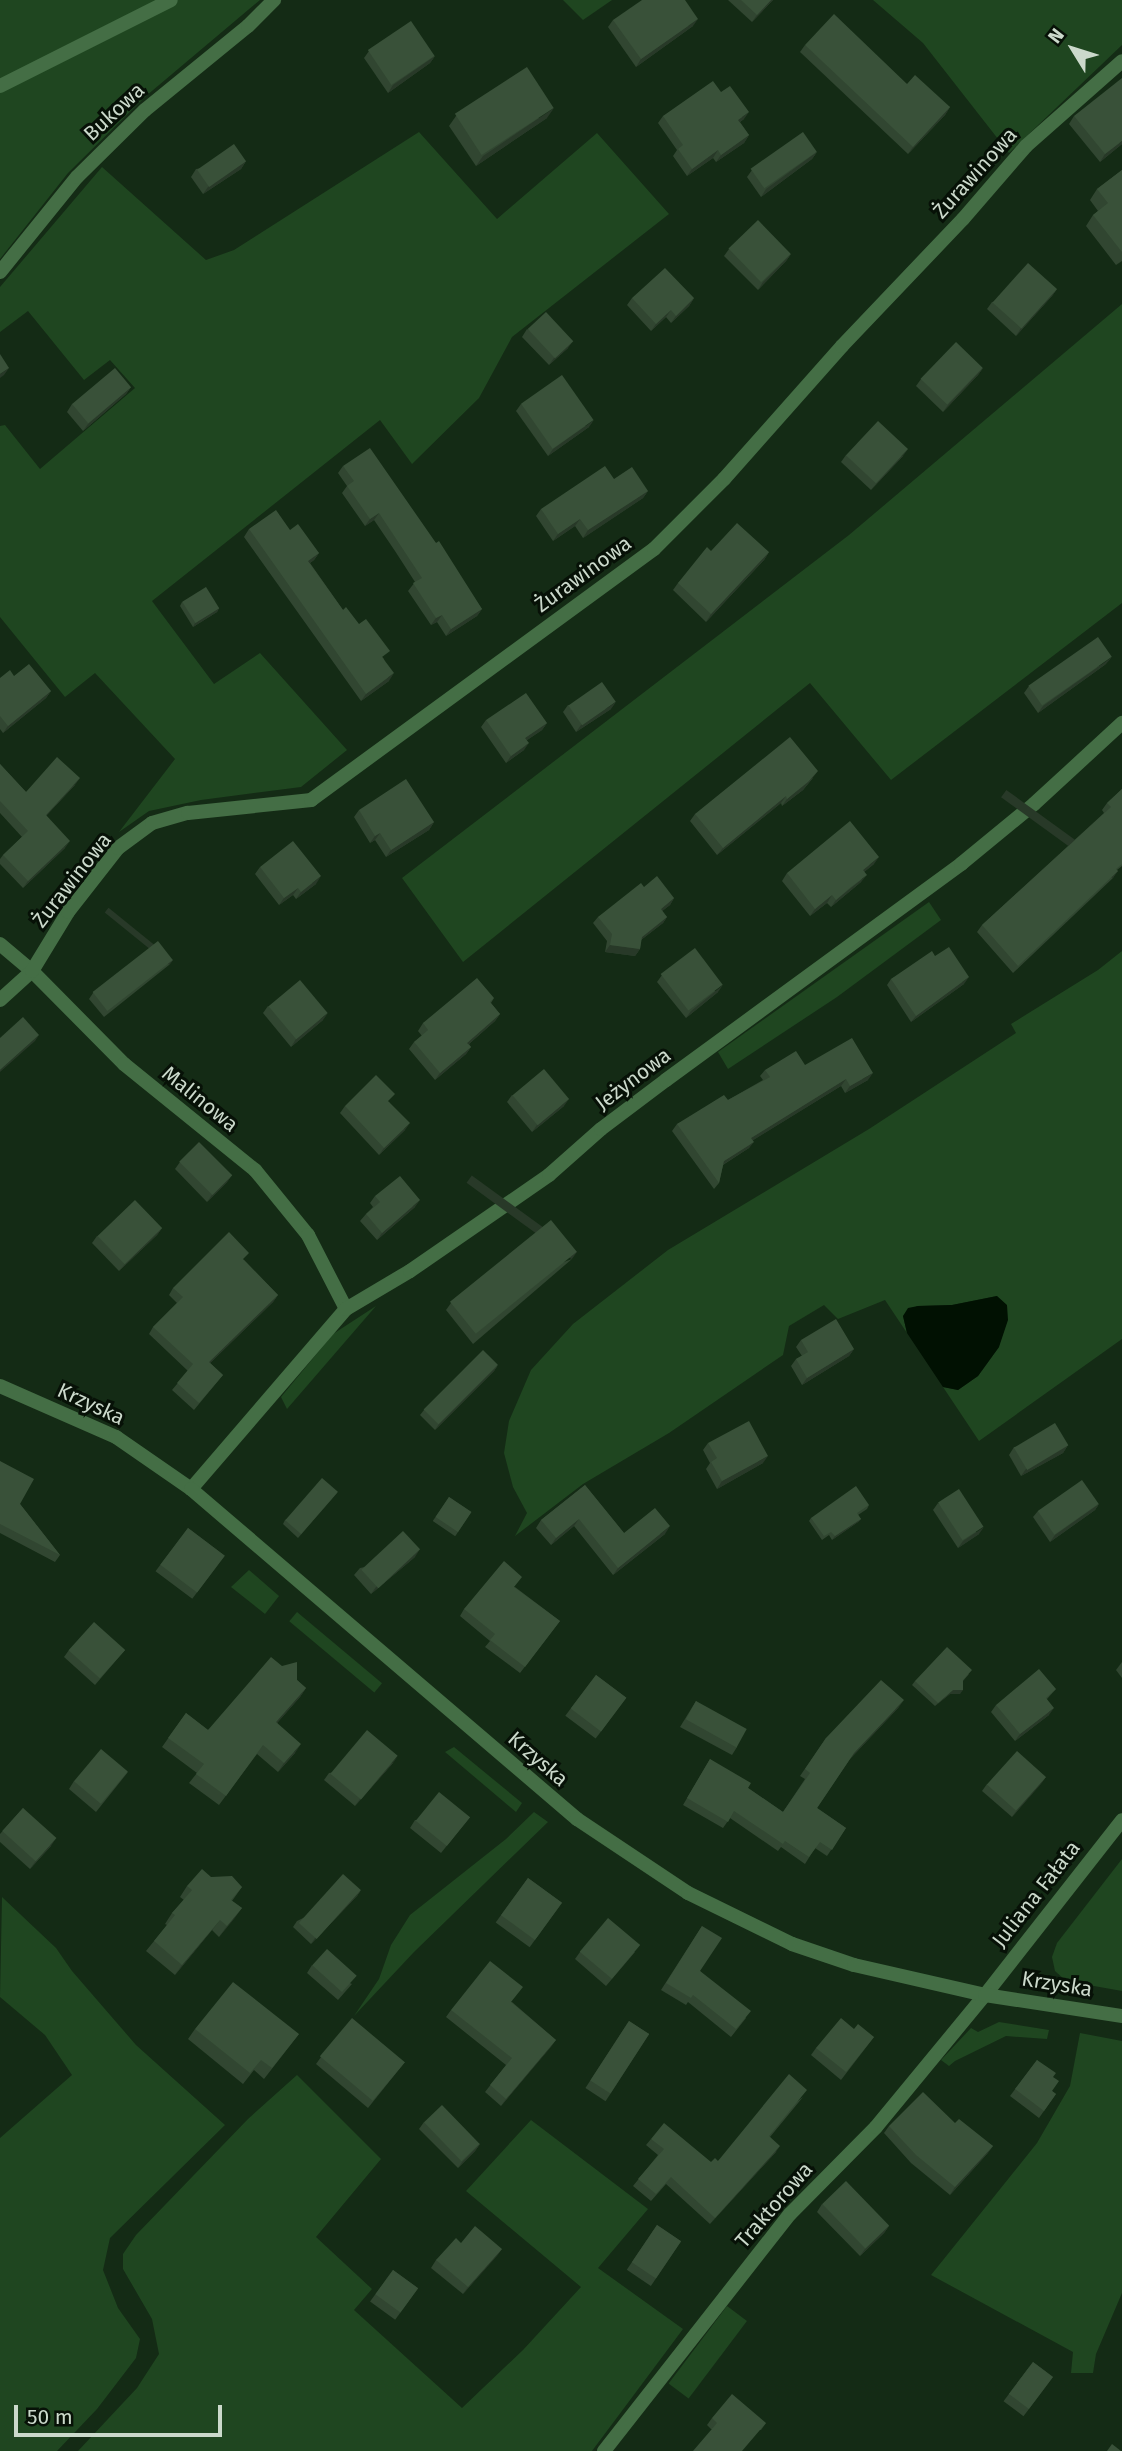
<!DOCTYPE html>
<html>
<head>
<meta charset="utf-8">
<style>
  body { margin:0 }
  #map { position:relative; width:1122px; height:2451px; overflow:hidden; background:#142b15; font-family:"Fira Sans",sans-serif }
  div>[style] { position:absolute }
  .green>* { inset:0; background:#1f4620; transform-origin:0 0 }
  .water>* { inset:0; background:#011102 }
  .minor>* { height:14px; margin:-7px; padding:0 7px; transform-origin:7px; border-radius:7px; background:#446e45 }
  .tertiary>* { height:14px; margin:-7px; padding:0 7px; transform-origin:7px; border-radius:7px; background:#446e45 }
  .wall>* { inset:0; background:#314631; transform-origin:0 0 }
  .shaded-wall>* { inset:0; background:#283928; transform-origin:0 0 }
  .building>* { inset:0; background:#395139; transform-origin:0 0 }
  span { translate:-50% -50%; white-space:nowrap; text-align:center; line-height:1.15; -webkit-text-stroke:6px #071107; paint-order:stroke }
  .street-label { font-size:21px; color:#cbd9cb }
  .north { position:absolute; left:1038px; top:14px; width:70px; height:70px; -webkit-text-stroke:5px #071107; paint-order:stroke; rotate:308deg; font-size:19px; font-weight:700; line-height:28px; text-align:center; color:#cbd9cb }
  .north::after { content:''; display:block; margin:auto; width:24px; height:32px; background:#cbd9cb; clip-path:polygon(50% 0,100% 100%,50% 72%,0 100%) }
  .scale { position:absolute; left:14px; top:2405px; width:208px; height:32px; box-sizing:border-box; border:4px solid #cbd9cb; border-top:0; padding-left:9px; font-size:21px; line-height:24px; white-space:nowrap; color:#cbd9cb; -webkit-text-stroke:5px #071107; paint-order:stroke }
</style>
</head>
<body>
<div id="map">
  <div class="green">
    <div style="clip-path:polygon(0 0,260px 0,146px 96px,68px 173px,0 259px)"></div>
    <div style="clip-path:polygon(563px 0,612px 0,583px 20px)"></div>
    <div style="clip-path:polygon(873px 0,1122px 0,1122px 45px,1009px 153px,923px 43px)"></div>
    <div style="clip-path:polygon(419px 132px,497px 219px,597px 133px,669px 214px,512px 337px,479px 398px,412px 464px,380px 420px,152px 601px,214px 684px,260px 653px,347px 750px,301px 787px,201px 800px,149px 811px,119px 832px,175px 759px,95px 673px,65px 697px,0 617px,0 426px,5px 425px,40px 469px,135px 388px,110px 360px,84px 380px,28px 311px,0 332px,0 287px,102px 167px,206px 260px,234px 250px)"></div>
    <div style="clip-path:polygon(1122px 304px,1122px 603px,891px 780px,810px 683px,463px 962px,402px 878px,849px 535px)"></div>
    <div style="clip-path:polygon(929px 902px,941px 920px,837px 997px,728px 1069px,718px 1052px)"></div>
    <div style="clip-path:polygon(1122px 951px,1122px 1339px,979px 1441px,943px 1387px,958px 1390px,978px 1376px,999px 1347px,997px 1296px,952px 1305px,917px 1306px,903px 1316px,907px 1333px,885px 1300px,838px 1319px,824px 1305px,789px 1326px,783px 1355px,669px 1433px,583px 1484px,515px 1536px,527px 1513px,513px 1487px,504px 1453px,509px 1421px,531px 1370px,573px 1324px,668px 1250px,869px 1129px,1016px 1033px,1011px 1024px,1098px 970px)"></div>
    <div style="clip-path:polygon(376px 1306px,287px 1409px,281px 1397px,333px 1334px)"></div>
    <div style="clip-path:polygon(249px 1570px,279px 1596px,265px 1614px,231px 1587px)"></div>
    <div style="left:297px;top:1612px;width:111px;height:12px;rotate:40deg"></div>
    <div style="clip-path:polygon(454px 1747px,522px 1803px,516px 1812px,445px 1752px)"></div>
    <div style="clip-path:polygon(534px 1812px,548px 1822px,414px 1952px,354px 2016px,379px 1979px,391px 1945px,410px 1915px,506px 1839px)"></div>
    <div style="clip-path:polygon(1122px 1859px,1122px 1991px,1066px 1981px,1055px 1971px,1052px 1957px,1057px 1943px)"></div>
    <div style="clip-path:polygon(2px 1897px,56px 1948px,72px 1971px,136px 2045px,225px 2125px,110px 2238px,103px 2270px,118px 2308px,140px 2339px,136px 2358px,97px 2409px,57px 2451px,0 2451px,0 2138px,72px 2075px,45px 2035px,0 1997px)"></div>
    <div style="clip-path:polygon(999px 2022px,1049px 2030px,1047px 2039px,1006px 2036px,955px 2061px,949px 2066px,941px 2060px,971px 2028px,978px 2032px)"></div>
    <div style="clip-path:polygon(1080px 2033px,1122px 2041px,1122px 2293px,1096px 2354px,1093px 2373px,1071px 2373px,1073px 2352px,931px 2275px,1037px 2143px,1070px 2086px)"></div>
    <div style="clip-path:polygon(297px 2075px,381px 2159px,316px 2237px,372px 2289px,354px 2310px,462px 2408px,523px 2350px,581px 2287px,466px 2191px,531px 2120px,648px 2209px,598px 2268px,683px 2329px,592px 2451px,78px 2451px,137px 2388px,159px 2354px,152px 2319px,123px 2269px,123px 2254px,136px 2235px,248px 2119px)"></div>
    <div style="left:727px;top:2306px;width:25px;height:97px;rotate:37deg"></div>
  </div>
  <div class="water">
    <div style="clip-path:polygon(997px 1296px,1007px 1305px,1008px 1320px,999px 1347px,978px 1376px,958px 1390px,943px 1387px,907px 1333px,903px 1316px,908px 1308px,918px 1306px,952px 1305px)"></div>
  </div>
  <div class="minor">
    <div style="left:0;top:86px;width:191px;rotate:-26.7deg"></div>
    <div style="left:0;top:272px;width:122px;rotate:-51deg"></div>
    <div style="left:77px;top:177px;width:95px;rotate:-44.6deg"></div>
    <div style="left:145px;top:110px;width:133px;rotate:-39.2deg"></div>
    <div style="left:248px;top:26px;width:37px;rotate:-45deg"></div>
    <div style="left:0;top:944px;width:42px;rotate:40.2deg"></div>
    <div style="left:32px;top:971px;width:131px;rotate:45.3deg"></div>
    <div style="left:124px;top:1064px;width:169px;rotate:39deg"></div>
    <div style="left:255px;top:1170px;width:84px;rotate:50.8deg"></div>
    <div style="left:308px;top:1235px;width:83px;rotate:62.8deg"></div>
    <div style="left:0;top:1000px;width:43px;rotate:-42.2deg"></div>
    <div style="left:32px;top:971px;width:69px;rotate:-58.6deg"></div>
    <div style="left:68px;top:912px;width:81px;rotate:-52deg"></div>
    <div style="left:118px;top:848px;width:42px;rotate:-36.3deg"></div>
    <div style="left:152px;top:823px;width:37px;rotate:-16deg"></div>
    <div style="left:188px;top:813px;width:124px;rotate:-6deg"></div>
    <div style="left:311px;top:800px;width:425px;rotate:-36.2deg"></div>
    <div style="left:654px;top:549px;width:99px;rotate:-45deg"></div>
    <div style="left:724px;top:479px;width:178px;rotate:-48.4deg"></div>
    <div style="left:842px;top:346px;width:175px;rotate:-46.4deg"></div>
    <div style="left:963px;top:219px;width:96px;rotate:-49.2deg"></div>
    <div style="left:1026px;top:146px;width:128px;rotate:-41.5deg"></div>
    <div style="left:191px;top:1489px;width:238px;rotate:-49.3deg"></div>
    <div style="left:346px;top:1309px;width:74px;rotate:-30.7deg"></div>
    <div style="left:410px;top:1271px;width:169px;rotate:-34.6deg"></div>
    <div style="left:549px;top:1175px;width:69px;rotate:-41.5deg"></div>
    <div style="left:601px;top:1129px;width:81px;rotate:-37deg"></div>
    <div style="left:666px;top:1080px;width:366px;rotate:-36.2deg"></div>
    <div style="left:961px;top:864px;width:94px;rotate:-39.4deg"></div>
    <div style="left:1034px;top:804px;width:120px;rotate:-42.6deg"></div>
    <div style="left:604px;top:2451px;width:301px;rotate:-51.9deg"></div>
    <div style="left:790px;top:2214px;width:122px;rotate:-45.3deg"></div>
    <div style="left:876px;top:2127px;width:171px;rotate:-50.5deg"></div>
    <div style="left:985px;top:1995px;width:222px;rotate:-51.9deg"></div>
  </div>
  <div class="tertiary">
    <div style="left:0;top:1386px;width:127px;rotate:23.7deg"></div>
    <div style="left:116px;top:1437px;width:91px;rotate:34.7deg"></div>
    <div style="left:191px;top:1489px;width:508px;rotate:40.53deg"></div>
    <div style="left:577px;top:1819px;width:133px;rotate:33.7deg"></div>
    <div style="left:688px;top:1893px;width:116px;rotate:26.1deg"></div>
    <div style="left:792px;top:1944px;width:65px;rotate:18.7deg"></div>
    <div style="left:854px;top:1965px;width:134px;rotate:12.9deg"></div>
    <div style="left:985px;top:1995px;width:139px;rotate:8.7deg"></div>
  </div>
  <div class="wall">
    <div style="clip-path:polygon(728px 0,773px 0,752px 22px)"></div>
    <div style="clip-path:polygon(613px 20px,693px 26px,636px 67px,608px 27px)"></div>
    <div style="clip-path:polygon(805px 45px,907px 84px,950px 107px,945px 115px,908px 154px,800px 52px)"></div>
    <div style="clip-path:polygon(369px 51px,435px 56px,430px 63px,388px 93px,364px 58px)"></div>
    <div style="clip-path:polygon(721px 92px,744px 119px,740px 122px,749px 135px,744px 143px,716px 162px,713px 158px,687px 176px,673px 156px,677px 150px,658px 123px,663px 116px)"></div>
    <div style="clip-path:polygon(456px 116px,547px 118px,476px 166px,449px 126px)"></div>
    <div style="clip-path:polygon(1074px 116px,1122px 144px,1100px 162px,1069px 124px)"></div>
    <div style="clip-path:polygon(817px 152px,812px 159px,761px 197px,747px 177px,752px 170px)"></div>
    <div style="clip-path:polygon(246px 161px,241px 169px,203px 194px,191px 177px,196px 169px)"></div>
    <div style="clip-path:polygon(1122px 170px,1122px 261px,1116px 265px,1086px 226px,1093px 215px,1098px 211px,1090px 200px,1097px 189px)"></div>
    <div style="clip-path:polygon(729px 249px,791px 254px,786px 261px,758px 290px,724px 256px)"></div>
    <div style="clip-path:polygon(1057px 289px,1052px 296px,1016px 336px,987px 309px,992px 302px)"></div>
    <div style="clip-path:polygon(632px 298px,694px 298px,689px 306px,671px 323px,666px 317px,651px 331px,627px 305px)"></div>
    <div style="clip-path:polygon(527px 329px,568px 348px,549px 365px,522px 337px)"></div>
    <div style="clip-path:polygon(983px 368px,978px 375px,943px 412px,916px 386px,921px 379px)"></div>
    <div style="clip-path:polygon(131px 387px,126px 394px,83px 431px,67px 412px,72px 404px)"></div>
    <div style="clip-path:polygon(521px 404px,589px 427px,548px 456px,516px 411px)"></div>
    <div style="clip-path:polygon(846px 455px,903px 456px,871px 490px,841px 462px)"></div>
    <div style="clip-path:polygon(343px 466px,436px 543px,482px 609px,477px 616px,446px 636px,437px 622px,431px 625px,408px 591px,415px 582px,395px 551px,374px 520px,365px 526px,342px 493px,347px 486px,338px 473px)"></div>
    <div style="clip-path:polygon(648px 491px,643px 498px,583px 538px,575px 526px,553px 541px,536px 516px,541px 509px)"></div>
    <div style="clip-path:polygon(249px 529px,290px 530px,319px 553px,314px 560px,310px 563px,343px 610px,384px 659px,389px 681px,361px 701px,244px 537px)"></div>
    <div style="clip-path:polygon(711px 551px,769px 552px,764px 560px,706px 622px,673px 590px,678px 583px)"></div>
    <div style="clip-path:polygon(182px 602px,219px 608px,217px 612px,193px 627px,180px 606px)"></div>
    <div style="clip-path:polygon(1106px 664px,1038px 713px,1024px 693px,1029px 686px)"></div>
    <div style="clip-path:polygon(14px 676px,51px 691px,46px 698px,3px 733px,0 729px,0 678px)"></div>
    <div style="clip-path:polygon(568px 705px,611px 709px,576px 732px,563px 712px)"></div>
    <div style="clip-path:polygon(486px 720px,547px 723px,542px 730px,527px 740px,524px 750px,506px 763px,481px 727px)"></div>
    <div style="clip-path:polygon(0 764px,26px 792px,75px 785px,46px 816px,65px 848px,23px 888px,0 864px,0 859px,3px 855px,22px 837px,0 813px)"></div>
    <div style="clip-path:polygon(813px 778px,803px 790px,782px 806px,781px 803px,717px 855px,690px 821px,695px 814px)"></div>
    <div style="clip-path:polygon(1122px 789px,1122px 866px,1117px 870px,1113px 878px,1013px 973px,977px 932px,982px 925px,1104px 813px,1102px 810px,1107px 803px)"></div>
    <div style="clip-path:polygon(359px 810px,434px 822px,429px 830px,386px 857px,375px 840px,370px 843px,354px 817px)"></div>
    <div style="clip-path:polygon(874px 864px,864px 872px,861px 882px,831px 907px,827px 903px,810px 916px,782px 881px,787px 873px)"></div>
    <div style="clip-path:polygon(260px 867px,316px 884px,296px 899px,293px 895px,279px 905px,255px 874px)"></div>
    <div style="clip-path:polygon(644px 887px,674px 898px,670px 905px,662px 911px,667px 917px,663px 923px,641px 940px,640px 949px,635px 956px,605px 952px,607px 941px,593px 923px,598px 917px)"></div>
    <div style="clip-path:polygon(935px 956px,964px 984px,911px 1022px,887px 985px,891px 979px)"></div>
    <div style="clip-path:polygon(173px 960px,169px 965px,104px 1017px,89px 999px,93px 993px)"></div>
    <div style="clip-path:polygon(662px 975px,718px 992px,686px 1018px,657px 982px)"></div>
    <div style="clip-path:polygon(494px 998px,491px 1003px,500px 1014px,495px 1021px,469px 1044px,471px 1047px,466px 1054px,435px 1080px,409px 1049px,414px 1042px,422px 1036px,418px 1031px,423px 1023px)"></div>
    <div style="clip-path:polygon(268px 1006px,323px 1020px,291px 1047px,263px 1013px)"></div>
    <div style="clip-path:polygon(805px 1065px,868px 1080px,845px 1093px,841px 1086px,753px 1140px,749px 1148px,723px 1165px,719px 1183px,714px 1189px,672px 1131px,677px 1124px,728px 1100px,763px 1080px,760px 1076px,765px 1070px)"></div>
    <div style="clip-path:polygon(512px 1095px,564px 1106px,532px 1132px,507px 1102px)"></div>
    <div style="clip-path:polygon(389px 1102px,405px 1130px,379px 1155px,340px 1113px,345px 1106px)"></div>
    <div style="clip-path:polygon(180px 1162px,232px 1175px,227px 1182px,207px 1202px,175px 1169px)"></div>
    <div style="clip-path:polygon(375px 1196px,415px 1207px,377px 1240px,360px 1221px,366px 1214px,373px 1207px,370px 1203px)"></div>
    <div style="clip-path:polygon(162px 1228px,157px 1235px,119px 1271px,92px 1243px,97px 1236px)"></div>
    <div style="clip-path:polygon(572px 1259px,473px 1344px,446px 1310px,451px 1303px)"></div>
    <div style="clip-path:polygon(244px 1260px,278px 1295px,273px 1302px,210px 1363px,223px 1375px,194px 1410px,172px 1390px,188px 1371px,149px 1334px,153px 1327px,177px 1303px,169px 1295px,173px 1288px)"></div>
    <div style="clip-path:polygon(801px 1340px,854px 1349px,849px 1356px,802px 1385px,791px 1366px,796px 1359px,802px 1356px,796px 1347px)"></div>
    <div style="clip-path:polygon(498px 1365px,494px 1371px,435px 1430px,420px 1415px,424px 1410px)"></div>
    <div style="clip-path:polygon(708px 1443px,763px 1463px,717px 1489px,706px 1469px,710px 1463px,703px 1450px)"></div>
    <div style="clip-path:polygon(1068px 1445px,1063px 1453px,1021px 1476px,1009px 1455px,1014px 1447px)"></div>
    <div style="clip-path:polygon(0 1461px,20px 1504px,60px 1555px,55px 1562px,0 1533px)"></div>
    <div style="clip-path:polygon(585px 1485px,624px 1533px,665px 1534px,613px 1575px,574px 1526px,551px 1545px,536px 1528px,541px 1520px)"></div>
    <div style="clip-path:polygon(338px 1492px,298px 1538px,283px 1524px,285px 1520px)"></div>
    <div style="left:449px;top:1497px;width:27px;height:29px;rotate:34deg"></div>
    <div style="clip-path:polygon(938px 1503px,979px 1534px,958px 1548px,933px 1510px)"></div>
    <div style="clip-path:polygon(1099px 1504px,1095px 1510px,1050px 1542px,1033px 1517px,1038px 1511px)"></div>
    <div style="clip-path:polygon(869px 1505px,867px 1509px,858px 1515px,861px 1519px,858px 1522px,832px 1540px,829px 1535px,822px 1540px,809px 1521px,811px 1518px)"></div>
    <div style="left:188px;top:1528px;width:46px;height:54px;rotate:37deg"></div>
    <div style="clip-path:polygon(415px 1557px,371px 1594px,354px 1575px,360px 1568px)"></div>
    <div style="clip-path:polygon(515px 1587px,560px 1621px,520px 1673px,485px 1647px,490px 1641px,460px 1616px,464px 1609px)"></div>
    <div style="clip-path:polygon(69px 1650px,125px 1650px,95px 1685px,64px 1657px)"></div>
    <div style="clip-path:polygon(1122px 1662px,1122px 1678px,1116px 1670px)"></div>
    <div style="clip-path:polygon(969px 1674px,963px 1681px,960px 1694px,950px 1694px,935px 1706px,912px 1685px,915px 1681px)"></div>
    <div style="left:596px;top:1675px;width:38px;height:51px;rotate:37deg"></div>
    <div style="clip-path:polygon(297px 1680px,306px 1688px,300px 1697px,277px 1723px,295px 1753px,278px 1772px,257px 1754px,219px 1805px,189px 1783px,197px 1773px,162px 1747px,186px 1713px,208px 1730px)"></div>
    <div style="clip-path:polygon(1056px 1689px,1047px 1699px,1049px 1715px,1015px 1741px,991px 1712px,996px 1705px)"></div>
    <div style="clip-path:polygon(696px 1701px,737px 1747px,732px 1755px,680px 1727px)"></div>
    <div style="clip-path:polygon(899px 1707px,850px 1759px,817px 1808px,846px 1828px,827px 1856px,815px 1848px,805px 1864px,781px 1847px,778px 1851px,730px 1818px,723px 1828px,683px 1805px,710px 1759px,748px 1788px,783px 1812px,805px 1779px,800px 1776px,826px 1738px)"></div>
    <div style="clip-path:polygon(393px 1763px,355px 1806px,324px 1780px,329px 1773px)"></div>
    <div style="clip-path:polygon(128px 1772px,96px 1812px,69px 1789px,74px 1781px)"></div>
    <div style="clip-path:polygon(1046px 1777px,1012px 1817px,982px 1791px,987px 1784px)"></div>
    <div style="clip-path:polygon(23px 1808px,51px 1846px,30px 1869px,0 1842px,0 1834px)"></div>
    <div style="clip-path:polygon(470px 1817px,441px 1853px,410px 1828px,415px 1820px)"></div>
    <div style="clip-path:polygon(211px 1877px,242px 1887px,232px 1901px,242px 1908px,219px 1937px,212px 1930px,175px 1975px,146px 1951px,167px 1925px,165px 1924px,172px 1913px,184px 1900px,180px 1897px,187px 1886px)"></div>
    <div style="left:528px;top:1878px;width:42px;height:55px;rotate:36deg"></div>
    <div style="clip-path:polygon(361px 1890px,357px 1896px,311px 1944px,293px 1927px,297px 1921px)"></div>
    <div style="clip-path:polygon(702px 1926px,700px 1971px,746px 2018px,731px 2037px,688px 2002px,686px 2005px,661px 1990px)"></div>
    <div style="clip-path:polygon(580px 1952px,635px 1952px,606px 1986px,575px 1959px)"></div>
    <div style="clip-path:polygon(312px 1965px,352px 1984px,338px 2000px,307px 1973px)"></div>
    <div style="clip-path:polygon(512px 2002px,556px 2040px,501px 2106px,485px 2092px,506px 2065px,446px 2017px,451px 2010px)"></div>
    <div style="left:629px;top:2021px;width:24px;height:80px;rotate:33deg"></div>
    <div style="clip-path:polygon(195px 2029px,299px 2034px,264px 2079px,254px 2070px,243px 2084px,188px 2039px)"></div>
    <div style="clip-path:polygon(854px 2029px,874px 2037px,841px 2080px,811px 2055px,816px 2048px)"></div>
    <div style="clip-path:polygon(321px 2057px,405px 2062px,368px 2108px,316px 2064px)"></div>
    <div style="clip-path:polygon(1037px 2060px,1053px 2077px,1052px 2091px,1056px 2094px,1039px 2118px,1010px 2096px)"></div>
    <div style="clip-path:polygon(803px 2097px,770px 2137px,776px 2152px,710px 2224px,666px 2184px,651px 2201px,633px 2186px,658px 2155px,646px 2145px,651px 2139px,711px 2162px,718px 2161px)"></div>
    <div style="clip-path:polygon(424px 2122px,480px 2144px,475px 2151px,458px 2168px,419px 2129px)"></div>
    <div style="clip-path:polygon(955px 2123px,993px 2146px,987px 2154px,950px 2195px,911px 2163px,884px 2133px,889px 2126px)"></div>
    <div style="clip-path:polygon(822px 2204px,889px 2226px,884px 2233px,860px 2256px,817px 2212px)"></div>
    <div style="left:657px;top:2225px;width:29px;height:54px;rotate:34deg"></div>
    <div style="clip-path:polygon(461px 2243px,502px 2249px,463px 2294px,431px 2268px,436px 2260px)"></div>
    <div style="left:393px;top:2270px;width:31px;height:39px;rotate:36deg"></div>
    <div style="left:1033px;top:2362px;width:25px;height:49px;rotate:37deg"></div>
    <div style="clip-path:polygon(712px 2418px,766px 2423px,761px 2430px,711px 2429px,707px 2425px)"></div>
  </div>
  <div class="shaded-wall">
    <div style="clip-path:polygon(771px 0,773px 0,752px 22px,757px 15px)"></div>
    <div style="clip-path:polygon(698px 19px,693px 26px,636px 67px,641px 59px)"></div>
    <div style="clip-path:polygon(435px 56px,430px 63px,388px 93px,393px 85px)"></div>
    <div style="clip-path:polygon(950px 107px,945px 115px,908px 154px,913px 147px)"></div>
    <div style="clip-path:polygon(554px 108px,547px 118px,476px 166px,483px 156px)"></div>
    <div style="clip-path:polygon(749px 112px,744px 119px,733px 127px,738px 120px)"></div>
    <div style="clip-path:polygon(749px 135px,744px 143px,716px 162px,721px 155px)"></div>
    <div style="clip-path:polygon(1122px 141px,1122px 144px,1100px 162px,1105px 154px)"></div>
    <div style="clip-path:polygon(718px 150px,713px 158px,687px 176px,692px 169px)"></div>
    <div style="clip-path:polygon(817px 152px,812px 159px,761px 197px,766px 189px)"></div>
    <div style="clip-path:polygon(246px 161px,241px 169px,203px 194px,208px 187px)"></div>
    <div style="clip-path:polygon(791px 254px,786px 261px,758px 290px,763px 282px)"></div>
    <div style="clip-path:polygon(1057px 289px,1052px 296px,1016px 336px,1021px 328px)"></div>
    <div style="clip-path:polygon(694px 298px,689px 306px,671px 323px,676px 316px)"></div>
    <div style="clip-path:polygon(671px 310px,666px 317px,651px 331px,656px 324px)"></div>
    <div style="clip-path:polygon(573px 341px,568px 348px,549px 365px,554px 358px)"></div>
    <div style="clip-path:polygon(9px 368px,4px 375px,0 378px,0 374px)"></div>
    <div style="clip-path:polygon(983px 368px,978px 375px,943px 412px,948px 405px)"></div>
    <div style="clip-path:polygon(131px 387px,126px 394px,83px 431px,88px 424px)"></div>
    <div style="clip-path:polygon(594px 420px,589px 427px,548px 456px,553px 449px)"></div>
    <div style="clip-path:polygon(908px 449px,903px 456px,871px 490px,877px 483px)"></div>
    <div style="clip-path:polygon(648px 491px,643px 498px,583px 538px,588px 530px)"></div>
    <div style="clip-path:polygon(379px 513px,374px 520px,365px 526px,370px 519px)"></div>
    <div style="clip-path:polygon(580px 519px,575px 526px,553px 541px,558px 534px)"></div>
    <div style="clip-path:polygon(769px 552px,764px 560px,706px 622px,711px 614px)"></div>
    <div style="clip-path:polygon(319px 553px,314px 560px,303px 568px,308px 561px)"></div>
    <div style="clip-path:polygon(219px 608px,217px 612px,193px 627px,195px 623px)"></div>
    <div style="clip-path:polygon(482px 609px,477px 616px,446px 636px,451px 629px)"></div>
    <div style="clip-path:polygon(442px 615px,437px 622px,431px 625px,436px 618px)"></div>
    <div style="clip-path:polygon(1112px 657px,1106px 664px,1038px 713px,1043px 706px)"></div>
    <div style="clip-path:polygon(394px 673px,389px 681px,361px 701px,366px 694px)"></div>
    <div style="clip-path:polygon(51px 691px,46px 698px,3px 733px,8px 726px)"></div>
    <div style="clip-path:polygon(616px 702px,611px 709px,576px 732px,581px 725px)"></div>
    <div style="clip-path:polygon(547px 723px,542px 730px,520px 745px,525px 738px)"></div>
    <div style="clip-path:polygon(529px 743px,524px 750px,506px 763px,511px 756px)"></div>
    <div style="clip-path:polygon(818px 771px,803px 790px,782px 806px,787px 799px)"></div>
    <div style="clip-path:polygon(80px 778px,75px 785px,40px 822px,46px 815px)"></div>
    <div style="clip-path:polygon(786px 796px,781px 803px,717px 855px,723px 848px)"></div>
    <div style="clip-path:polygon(434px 822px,429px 830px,386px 857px,391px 850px)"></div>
    <div style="clip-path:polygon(380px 833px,375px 840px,370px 843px,375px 836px)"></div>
    <div style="clip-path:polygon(70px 841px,65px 848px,23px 888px,28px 881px)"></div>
    <div style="clip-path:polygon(879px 857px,874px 864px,858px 877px,863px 870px)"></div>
    <div style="left:1118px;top:871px;width:9px;height:138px;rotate:126deg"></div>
    <div style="clip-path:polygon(867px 875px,861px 882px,831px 907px,836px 900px)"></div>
    <div style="clip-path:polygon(321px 876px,316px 884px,296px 899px,301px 892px)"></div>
    <div style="clip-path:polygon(298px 888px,293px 895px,279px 905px,284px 898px)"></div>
    <div style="clip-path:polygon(832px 895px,827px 903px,810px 916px,815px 909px)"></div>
    <div style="clip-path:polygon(674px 898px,670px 905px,656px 916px,661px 909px)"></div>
    <div style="clip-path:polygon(667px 917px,663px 923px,637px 943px,642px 937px)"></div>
    <div style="clip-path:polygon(610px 945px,640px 949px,635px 956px,605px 952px)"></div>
    <div style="left:173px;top:960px;width:6px;height:83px;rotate:129deg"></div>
    <div style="clip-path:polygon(969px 977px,964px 984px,911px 1022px,916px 1016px)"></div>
    <div style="clip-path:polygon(723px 985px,718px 992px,686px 1018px,691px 1011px)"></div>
    <div style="clip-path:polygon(328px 1013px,323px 1020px,291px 1047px,296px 1039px)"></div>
    <div style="clip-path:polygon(500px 1014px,495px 1021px,462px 1050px,467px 1043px)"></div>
    <div style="clip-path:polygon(39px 1035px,35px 1041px,0 1072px,0 1070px)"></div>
    <div style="clip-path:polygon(471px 1047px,466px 1054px,435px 1080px,440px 1073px)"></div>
    <div style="clip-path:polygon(873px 1073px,868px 1080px,845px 1093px,850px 1086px)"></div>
    <div style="clip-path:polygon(846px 1079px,841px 1086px,747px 1144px,751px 1138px)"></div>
    <div style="clip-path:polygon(569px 1099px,564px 1106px,532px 1132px,537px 1125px)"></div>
    <div style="clip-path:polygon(410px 1123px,405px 1130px,379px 1155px,384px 1148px)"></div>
    <div style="clip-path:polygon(754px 1142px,749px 1148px,719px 1167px,724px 1161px)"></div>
    <div style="clip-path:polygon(232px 1175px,227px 1182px,207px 1202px,212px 1195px)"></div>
    <div style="clip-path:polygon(420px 1200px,415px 1207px,377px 1240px,382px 1233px)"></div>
    <div style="clip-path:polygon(162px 1228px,157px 1235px,119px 1271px,125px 1264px)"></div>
    <div style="left:577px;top:1252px;width:9px;height:130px;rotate:126deg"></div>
    <div style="clip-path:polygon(278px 1295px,273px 1302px,204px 1369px,209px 1362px)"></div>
    <div style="clip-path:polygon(854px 1349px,849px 1356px,802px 1385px,807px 1378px)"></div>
    <div style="clip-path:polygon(498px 1365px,494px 1371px,435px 1430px,439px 1424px)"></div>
    <div style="clip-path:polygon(1068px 1445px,1063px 1453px,1021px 1476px,1026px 1469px)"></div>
    <div style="clip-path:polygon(768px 1456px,763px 1463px,717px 1489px,722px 1481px)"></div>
    <div style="clip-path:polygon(1099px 1504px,1095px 1510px,1050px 1542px,1055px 1535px)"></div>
    <div style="clip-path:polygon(579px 1519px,574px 1526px,551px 1545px,556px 1538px)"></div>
    <div style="clip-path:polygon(861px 1519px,858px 1522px,832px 1540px,835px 1536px)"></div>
    <div style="clip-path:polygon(670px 1526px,665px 1534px,613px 1575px,618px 1568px)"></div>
    <div style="clip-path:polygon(984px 1527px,979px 1534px,958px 1548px,963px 1541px)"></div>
    <div style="clip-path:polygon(420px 1549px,415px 1557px,371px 1594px,376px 1587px)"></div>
    <div style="clip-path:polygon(306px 1688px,300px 1697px,270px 1731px,276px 1722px)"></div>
    <div style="clip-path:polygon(953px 1690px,963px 1690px,960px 1694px,950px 1694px,935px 1706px,938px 1703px)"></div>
    <div style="clip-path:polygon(904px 1700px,899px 1707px,850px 1759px,854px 1753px)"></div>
    <div style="clip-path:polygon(1054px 1708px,1049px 1715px,1015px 1741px,1020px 1734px)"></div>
    <div style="clip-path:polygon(301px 1744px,295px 1753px,278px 1772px,284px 1763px)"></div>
    <div style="clip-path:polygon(398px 1756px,393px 1763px,355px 1806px,360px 1799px)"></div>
    <div style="clip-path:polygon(1046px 1777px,1041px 1784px,1012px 1817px,1017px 1810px)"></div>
    <div style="clip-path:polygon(56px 1838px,51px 1846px,30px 1869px,35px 1862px)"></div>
    <div style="clip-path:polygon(361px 1890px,357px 1896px,311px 1944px,315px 1938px)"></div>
    <div style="clip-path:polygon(242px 1908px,234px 1919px,219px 1937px,227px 1926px)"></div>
    <div style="clip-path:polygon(220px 1920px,212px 1930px,175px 1975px,182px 1965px)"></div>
    <div style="clip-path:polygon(556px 2040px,551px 2047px,501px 2106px,506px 2099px)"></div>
    <div style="clip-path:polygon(480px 2144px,475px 2151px,458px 2168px,463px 2161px)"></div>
    <div style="clip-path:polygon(780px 2146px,776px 2152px,710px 2224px,715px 2218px)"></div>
    <div style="clip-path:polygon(993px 2146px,987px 2154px,950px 2195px,955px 2187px)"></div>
    <div style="clip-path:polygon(889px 2226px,884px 2233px,860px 2256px,865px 2249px)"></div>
    <div style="clip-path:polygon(502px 2249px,497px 2256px,463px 2294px,468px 2287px)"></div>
  </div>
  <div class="building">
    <div style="clip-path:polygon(642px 0,685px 0,698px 19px,641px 59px,613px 20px)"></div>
    <div style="clip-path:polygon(741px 0,771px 0,757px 15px)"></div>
    <div style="clip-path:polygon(834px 14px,907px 84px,915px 75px,950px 107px,913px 147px,805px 45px)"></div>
    <div style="left:411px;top:21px;width:42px;height:52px;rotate:56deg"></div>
    <div style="left:527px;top:67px;width:49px;height:86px;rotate:57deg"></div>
    <div style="clip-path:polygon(1122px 78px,1122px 141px,1105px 154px,1074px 116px)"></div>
    <div style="clip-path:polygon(713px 81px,721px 92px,730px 86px,749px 112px,738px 120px,749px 135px,721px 155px,718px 150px,692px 169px,678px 149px,683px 145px,663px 116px)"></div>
    <div style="left:803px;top:132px;width:24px;height:64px;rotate:55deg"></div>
    <div style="left:234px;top:144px;width:21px;height:45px;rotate:55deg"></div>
    <div style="clip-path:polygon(1122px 170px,1122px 252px,1093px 215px,1108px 203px,1097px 189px)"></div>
    <div style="left:758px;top:220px;width:47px;height:41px;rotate:46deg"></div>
    <div style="left:1028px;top:263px;width:39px;height:53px;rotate:42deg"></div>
    <div style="clip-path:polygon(665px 268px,694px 298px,676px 316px,671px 310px,656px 324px,632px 298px)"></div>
    <div style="left:546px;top:312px;width:40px;height:25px;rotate:47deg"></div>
    <div style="left:956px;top:342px;width:37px;height:51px;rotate:44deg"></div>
    <div style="clip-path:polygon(0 354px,9px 368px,0 374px)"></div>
    <div style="left:115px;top:368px;width:25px;height:56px;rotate:50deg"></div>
    <div style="left:562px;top:375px;width:55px;height:50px;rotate:55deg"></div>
    <div style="left:878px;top:421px;width:41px;height:47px;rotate:43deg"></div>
    <div style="clip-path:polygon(370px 448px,436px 543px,439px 541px,482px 609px,451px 629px,442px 615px,436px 618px,413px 583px,422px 578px,379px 513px,370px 519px,347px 486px,354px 481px,343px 466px)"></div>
    <div style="clip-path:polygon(605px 466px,614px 479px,632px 467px,648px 491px,588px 530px,580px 519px,558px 534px,541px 509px)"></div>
    <div style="clip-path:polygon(276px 510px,290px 530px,298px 524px,319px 553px,308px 561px,343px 610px,346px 607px,359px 624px,366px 619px,390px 651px,382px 657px,394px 673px,366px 694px,249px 529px)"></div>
    <div style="clip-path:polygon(737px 523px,769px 552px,711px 614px,678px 583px,707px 547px,711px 551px)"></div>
    <div style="left:206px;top:587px;width:25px;height:28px;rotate:58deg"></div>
    <div style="left:1098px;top:637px;width:24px;height:85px;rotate:55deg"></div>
    <div style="clip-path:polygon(29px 664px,51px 691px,8px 726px,0 716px,0 678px,10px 670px,14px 676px)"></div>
    <div style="left:602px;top:682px;width:24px;height:41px;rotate:55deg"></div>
    <div style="clip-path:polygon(526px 693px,547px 723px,525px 738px,529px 743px,511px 756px,486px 720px)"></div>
    <div style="clip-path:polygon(790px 737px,818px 771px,808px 782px,787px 799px,786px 796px,723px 848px,695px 814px)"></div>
    <div style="clip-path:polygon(57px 757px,80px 778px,46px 815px,70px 841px,28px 881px,3px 855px,28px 831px,0 801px,0 764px,26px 792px)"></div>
    <div style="clip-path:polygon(406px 779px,434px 822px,391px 850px,380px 833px,375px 836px,359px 810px)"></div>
    <div style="clip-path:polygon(1122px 789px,1122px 864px,1116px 869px,1118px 871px,1018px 966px,982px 925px,1111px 807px,1107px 803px)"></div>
    <div style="clip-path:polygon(850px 821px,879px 857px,863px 870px,867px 875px,851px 887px,836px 900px,832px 895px,815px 909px,787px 873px)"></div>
    <div style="clip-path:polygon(293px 841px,321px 876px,301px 892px,298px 888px,284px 898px,260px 867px)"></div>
    <div style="clip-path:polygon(657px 876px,674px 898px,661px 909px,667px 917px,642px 937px,640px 949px,610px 945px,612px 934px,598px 917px,641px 883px,644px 887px)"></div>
    <div style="left:158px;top:941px;width:24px;height:83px;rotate:52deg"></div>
    <div style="clip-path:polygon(949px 947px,969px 977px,916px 1016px,891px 979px,932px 951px,935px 956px)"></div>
    <div style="left:695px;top:948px;width:46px;height:43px;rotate:53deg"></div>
    <div style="clip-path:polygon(477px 978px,494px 998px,490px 1002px,500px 1014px,467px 1043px,471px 1047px,440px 1073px,414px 1042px,428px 1030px,423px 1023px)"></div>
    <div style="left:300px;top:980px;width:43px;height:41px;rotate:50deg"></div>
    <div style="clip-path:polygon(23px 1017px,39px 1035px,0 1070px,0 1038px)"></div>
    <div style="clip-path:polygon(852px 1038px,873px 1073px,850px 1086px,846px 1079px,751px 1138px,754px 1142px,724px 1161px,719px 1183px,677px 1124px,724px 1095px,728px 1100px,770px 1077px,765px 1070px,796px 1051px,805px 1065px)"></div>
    <div style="left:544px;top:1069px;width:39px;height:41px;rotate:50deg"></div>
    <div style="clip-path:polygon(376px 1075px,395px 1094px,388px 1101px,410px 1123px,384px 1148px,345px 1106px)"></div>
    <div style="left:199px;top:1142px;width:47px;height:28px;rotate:45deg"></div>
    <div style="clip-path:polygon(400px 1176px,420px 1200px,382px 1233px,366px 1214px,380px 1202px,375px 1196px)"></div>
    <div style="left:135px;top:1200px;width:39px;height:52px;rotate:46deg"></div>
    <div style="left:551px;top:1220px;width:41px;height:130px;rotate:51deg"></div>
    <div style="clip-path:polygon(229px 1232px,249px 1253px,243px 1259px,278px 1295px,209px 1362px,223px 1375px,199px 1403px,177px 1383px,193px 1364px,153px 1327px,183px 1297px,173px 1288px)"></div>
    <div style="clip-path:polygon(836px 1319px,854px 1349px,807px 1378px,796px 1359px,808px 1352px,801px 1340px)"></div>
    <div style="left:483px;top:1350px;width:21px;height:84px;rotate:45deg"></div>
    <div style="clip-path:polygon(749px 1421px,768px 1456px,722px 1481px,711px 1462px,717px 1458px,708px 1443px)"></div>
    <div style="left:1055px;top:1423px;width:26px;height:48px;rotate:59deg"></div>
    <div style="clip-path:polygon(0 1461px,34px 1479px,20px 1504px,60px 1555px,0 1524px)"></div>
    <div style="left:322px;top:1478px;width:21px;height:56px;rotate:41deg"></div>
    <div style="left:1082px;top:1480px;width:29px;height:54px;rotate:55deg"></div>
    <div style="clip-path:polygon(585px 1485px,624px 1533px,655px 1508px,670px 1526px,618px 1568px,579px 1519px,556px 1538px,541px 1520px)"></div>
    <div style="clip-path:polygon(856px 1486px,869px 1505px,857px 1513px,861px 1519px,835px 1536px,831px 1532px,824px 1536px,811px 1518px)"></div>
    <div style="left:959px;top:1489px;width:45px;height:25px;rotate:57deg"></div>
    <div style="left:449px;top:1497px;width:27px;height:24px;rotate:34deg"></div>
    <div style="left:188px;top:1528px;width:46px;height:46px;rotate:37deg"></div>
    <div style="left:403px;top:1531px;width:25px;height:57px;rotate:47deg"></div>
    <div style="clip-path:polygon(504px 1561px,522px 1577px,514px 1587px,560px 1621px,525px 1667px,490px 1640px,495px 1634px,464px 1609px)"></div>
    <div style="left:94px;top:1622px;width:42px;height:38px;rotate:42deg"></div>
    <div style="clip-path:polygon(947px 1647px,972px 1670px,963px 1680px,963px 1690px,953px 1690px,938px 1703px,915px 1681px)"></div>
    <div style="clip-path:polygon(271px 1657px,282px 1666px,297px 1662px,297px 1680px,306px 1688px,276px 1722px,301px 1744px,284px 1763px,263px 1745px,226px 1796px,196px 1774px,204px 1764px,168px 1738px,186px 1713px,208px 1730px)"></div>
    <div style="clip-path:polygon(1039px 1669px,1056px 1689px,1046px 1698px,1054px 1708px,1020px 1734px,996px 1705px)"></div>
    <div style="left:596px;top:1675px;width:38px;height:42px;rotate:37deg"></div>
    <div style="clip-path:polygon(881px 1680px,904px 1700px,854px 1753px,817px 1808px,846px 1828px,832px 1850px,820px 1842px,809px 1857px,785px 1841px,783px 1844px,734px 1811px,728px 1822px,687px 1798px,710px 1759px,751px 1783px,748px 1788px,783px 1812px,810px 1773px,805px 1769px,826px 1738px)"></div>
    <div style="left:696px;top:1701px;width:58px;height:21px;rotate:29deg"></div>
    <div style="left:367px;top:1730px;width:40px;height:57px;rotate:40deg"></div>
    <div style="left:101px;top:1749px;width:35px;height:42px;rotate:40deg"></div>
    <div style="left:1017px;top:1751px;width:39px;height:45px;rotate:42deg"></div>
    <div style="left:439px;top:1792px;width:40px;height:37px;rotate:39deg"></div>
    <div style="left:23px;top:1808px;width:45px;height:31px;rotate:42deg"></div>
    <div style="clip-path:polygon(202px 1869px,211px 1877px,232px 1876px,242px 1887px,231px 1900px,242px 1908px,227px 1926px,220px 1920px,182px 1965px,154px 1941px,175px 1915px,172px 1913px,192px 1890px,187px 1886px)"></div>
    <div style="left:343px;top:1874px;width:24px;height:66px;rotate:42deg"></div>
    <div style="left:528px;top:1878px;width:42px;height:46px;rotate:36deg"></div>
    <div style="left:608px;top:1918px;width:42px;height:44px;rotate:40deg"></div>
    <div style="clip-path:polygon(702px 1926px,722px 1938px,700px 1971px,751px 2011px,736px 2029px,693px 1995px,691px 1998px,666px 1983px)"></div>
    <div style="left:327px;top:1949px;width:40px;height:22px;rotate:42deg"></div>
    <div style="clip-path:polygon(490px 1961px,523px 1987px,511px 2002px,556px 2040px,506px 2099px,490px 2085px,512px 2058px,451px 2010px)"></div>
    <div style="clip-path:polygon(233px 1982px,299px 2034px,272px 2068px,261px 2060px,250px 2073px,195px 2029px)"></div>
    <div style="left:352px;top:2018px;width:69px;height:50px;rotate:40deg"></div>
    <div style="clip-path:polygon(841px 2018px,854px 2029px,858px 2024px,874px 2037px,846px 2072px,816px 2048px)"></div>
    <div style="left:629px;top:2021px;width:24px;height:71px;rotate:33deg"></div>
    <div style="clip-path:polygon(1037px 2060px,1056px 2073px,1053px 2077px,1059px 2081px,1052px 2091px,1056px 2094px,1044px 2111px,1015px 2089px)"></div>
    <div style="clip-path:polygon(789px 2074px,807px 2090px,769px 2136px,780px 2146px,715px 2218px,671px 2177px,656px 2194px,638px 2179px,664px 2149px,651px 2139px,664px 2123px,711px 2162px,715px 2158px,718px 2161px)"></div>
    <div style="clip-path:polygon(923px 2092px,955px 2123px,959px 2119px,993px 2146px,955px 2187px,916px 2155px,889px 2126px)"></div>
    <div style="left:442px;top:2105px;width:54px;height:25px;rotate:46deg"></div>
    <div style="left:846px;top:2181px;width:62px;height:33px;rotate:46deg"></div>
    <div style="left:657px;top:2225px;width:29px;height:45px;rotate:34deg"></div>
    <div style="clip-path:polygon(475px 2226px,502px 2249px,468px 2287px,436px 2260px,456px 2238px,461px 2243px)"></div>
    <div style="left:393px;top:2270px;width:31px;height:30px;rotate:36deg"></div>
    <div style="left:1033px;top:2362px;width:25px;height:40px;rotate:37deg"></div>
    <div style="clip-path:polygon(732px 2394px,766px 2423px,742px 2451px,693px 2451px,717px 2423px,712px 2418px)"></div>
    <div style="clip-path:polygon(1112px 2444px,1121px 2451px,1107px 2451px)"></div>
  </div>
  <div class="street-label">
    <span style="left:114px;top:112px;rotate:-43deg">Bukowa</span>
    <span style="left:975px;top:173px;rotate:-48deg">Żurawinowa</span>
    <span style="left:583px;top:574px;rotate:-36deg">Żurawinowa</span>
    <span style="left:72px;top:880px;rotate:-52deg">Żurawinowa</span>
    <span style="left:633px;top:1079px;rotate:-37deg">Jeżynowa</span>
    <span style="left:200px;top:1099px;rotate:39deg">Malinowa</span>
    <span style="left:91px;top:1404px;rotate:25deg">Krzyska</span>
    <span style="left:538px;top:1759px;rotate:41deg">Krzyska</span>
    <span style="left:1036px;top:1894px;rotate:-52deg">Juliana Fałata</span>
    <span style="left:1057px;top:1984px;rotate:9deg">Krzyska</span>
    <span style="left:774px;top:2205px;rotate:-49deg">Traktorowa</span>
  </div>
  <div class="north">N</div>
  <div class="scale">50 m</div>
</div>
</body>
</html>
